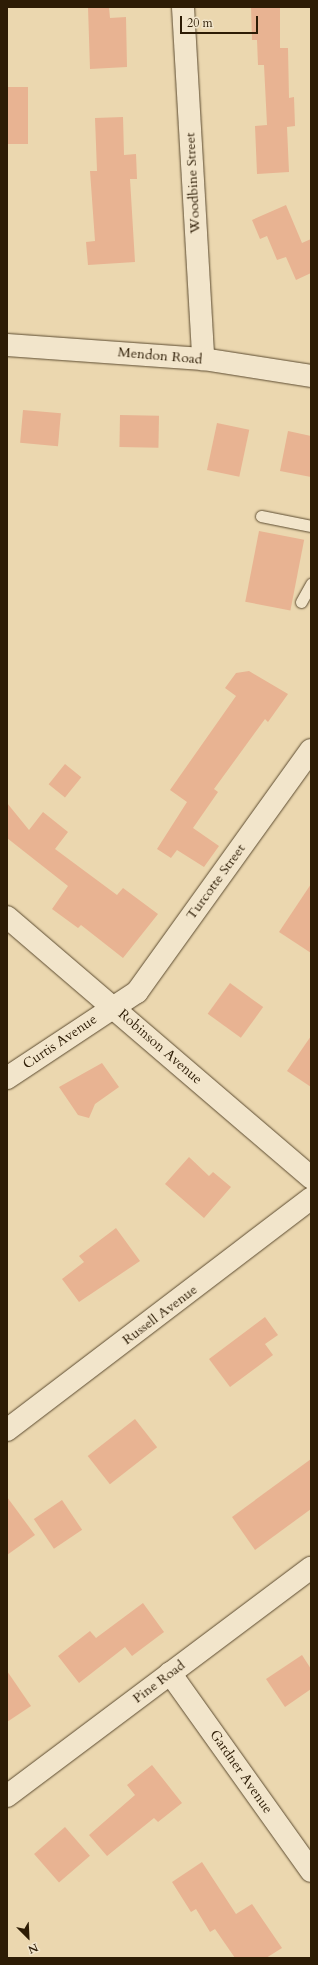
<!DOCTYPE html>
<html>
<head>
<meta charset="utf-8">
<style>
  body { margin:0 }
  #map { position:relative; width:318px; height:1965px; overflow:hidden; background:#ebd7af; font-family:Cardo,serif }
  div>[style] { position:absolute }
  .building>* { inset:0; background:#e8b392; transform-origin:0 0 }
  .roads { filter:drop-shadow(0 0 1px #5c4b30) drop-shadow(0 0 1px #5c4b30) }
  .lane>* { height:11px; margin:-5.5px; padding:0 5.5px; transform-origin:5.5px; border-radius:5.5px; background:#f2e5cb }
  .street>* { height:22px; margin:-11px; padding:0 11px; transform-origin:11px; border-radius:11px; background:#f2e5cb }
  .secondary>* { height:22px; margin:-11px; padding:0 11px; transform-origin:11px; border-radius:11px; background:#f2e5cb }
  span { translate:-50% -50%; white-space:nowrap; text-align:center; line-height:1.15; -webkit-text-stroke:3.5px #f2e5cb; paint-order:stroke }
  .street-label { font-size:14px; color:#2d1c05 }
  .frame { position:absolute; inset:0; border:8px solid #2d1c05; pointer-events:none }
  .north { position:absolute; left:8px; top:1917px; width:40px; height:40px; -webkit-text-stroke:3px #f2e5cb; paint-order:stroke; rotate:156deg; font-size:11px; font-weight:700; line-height:16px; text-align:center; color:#2d1c05 }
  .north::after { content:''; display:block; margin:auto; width:14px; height:18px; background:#2d1c05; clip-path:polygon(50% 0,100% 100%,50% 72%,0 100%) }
  .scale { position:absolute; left:180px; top:16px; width:78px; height:18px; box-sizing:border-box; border:2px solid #2d1c05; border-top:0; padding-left:5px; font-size:12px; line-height:14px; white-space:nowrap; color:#2d1c05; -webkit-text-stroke:3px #f2e5cb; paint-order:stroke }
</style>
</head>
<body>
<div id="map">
  <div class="building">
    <div style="clip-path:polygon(88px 7px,109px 7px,110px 18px,126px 17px,127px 67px,90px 69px)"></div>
    <div style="clip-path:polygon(251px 7px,280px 7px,280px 48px,288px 48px,289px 98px,294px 97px,295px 126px,287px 127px,289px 172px,257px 174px,255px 126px,267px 125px,264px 65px,258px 65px,257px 40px,252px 40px)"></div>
    <div style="left:7px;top:87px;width:21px;height:57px"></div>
    <div style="clip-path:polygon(123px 117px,124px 155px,136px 154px,137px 179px,130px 179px,135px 262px,88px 265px,86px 242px,95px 241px,90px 171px,97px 171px,95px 118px)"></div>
    <div style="clip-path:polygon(286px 205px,302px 243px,311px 239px,311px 273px,296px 280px,286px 257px,277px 260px,267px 236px,260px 239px,252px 220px)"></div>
    <div style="left:23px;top:410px;width:38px;height:33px;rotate:5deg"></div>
    <div style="left:120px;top:415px;width:39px;height:32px;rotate:1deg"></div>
    <div style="left:217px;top:423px;width:33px;height:48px;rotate:12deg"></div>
    <div style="clip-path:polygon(288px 431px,311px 436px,311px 477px,280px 471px)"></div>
    <div style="left:259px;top:531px;width:46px;height:72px;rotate:11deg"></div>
    <div style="clip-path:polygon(249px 671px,288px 694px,268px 722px,265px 719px,214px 789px,218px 792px,193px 828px,219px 846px,204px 867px,177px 850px,171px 858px,157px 849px,187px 802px,170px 790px,236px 696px,225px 688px,236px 673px)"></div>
    <div style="left:65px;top:764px;width:21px;height:26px;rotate:39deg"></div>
    <div style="clip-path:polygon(7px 803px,29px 830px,43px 812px,68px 832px,55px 849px,117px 895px,123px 888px,158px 914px,123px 958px,81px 925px,78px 928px,52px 909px,68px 886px,7px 838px)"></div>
    <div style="clip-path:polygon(311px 884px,311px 953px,279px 932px)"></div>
    <div style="left:230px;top:983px;width:41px;height:38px;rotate:36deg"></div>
    <div style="clip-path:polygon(311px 1036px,311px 1087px,287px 1071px)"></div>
    <div style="clip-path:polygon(102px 1063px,119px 1087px,95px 1104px,89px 1118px,78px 1115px,59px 1087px)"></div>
    <div style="clip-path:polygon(189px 1157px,209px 1176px,213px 1172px,231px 1187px,204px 1218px,165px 1184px)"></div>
    <div style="clip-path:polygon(116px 1228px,140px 1261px,79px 1302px,62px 1279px,84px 1262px,79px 1256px)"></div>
    <div style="clip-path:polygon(265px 1317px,278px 1335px,265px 1344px,273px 1355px,230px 1387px,209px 1359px)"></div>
    <div style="left:135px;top:1419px;width:36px;height:60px;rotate:52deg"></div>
    <div style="clip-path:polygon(311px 1459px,311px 1509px,255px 1550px,232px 1517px)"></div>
    <div style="clip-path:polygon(7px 1497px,35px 1535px,7px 1555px)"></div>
    <div style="left:62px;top:1500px;width:36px;height:34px;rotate:56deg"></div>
    <div style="clip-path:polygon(143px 1603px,164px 1632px,132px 1656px,125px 1647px,79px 1683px,58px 1656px,90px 1631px,96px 1638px)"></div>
    <div style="clip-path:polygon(302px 1655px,311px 1669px,311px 1689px,285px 1707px,266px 1679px)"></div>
    <div style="clip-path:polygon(7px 1671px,31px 1706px,7px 1722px)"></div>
    <div style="clip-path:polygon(152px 1765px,182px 1803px,158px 1822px,154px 1818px,107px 1856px,89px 1835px,135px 1795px,127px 1785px)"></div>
    <div style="left:65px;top:1827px;width:38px;height:41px;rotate:49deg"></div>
    <div style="clip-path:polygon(202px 1862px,236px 1914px,252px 1904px,282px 1948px,266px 1958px,235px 1958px,215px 1929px,210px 1932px,196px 1909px,191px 1912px,172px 1882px)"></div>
  </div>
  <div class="roads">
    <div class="lane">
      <div style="left:261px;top:516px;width:51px;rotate:11.3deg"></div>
      <div style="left:301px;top:602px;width:21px;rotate:-61deg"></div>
    </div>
    <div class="street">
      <div style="left:183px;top:7px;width:353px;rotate:86.7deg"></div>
      <div style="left:7px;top:917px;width:401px;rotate:40.6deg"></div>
      <div style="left:7px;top:1078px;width:156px;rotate:-33.5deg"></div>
      <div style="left:137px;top:992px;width:298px;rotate:-54.3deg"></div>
      <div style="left:7px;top:1430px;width:382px;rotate:-37.3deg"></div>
      <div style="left:170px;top:1673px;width:243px;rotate:54.5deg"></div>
      <div style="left:7px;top:1796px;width:380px;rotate:-36.9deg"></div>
    </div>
    <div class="secondary">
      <div style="left:7px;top:345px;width:196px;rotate:4.1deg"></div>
      <div style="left:203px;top:359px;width:109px;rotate:8.9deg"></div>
    </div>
  </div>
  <div class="street-label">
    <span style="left:193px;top:183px;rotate:-93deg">Woodbine Street</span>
    <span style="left:160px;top:356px;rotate:5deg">Mendon Road</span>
    <span style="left:216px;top:882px;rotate:-54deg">Turcotte Street</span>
    <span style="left:60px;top:1042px;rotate:-34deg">Curtis Avenue</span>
    <span style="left:160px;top:1047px;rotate:41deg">Robinson Avenue</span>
    <span style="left:160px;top:1315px;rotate:-37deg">Russell Avenue</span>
    <span style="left:159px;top:1682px;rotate:-37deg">Pine Road</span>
    <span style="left:241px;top:1772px;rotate:55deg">Gardner Avenue</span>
  </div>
  <div class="frame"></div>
  <div class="north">N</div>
  <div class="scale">20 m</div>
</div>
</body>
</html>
